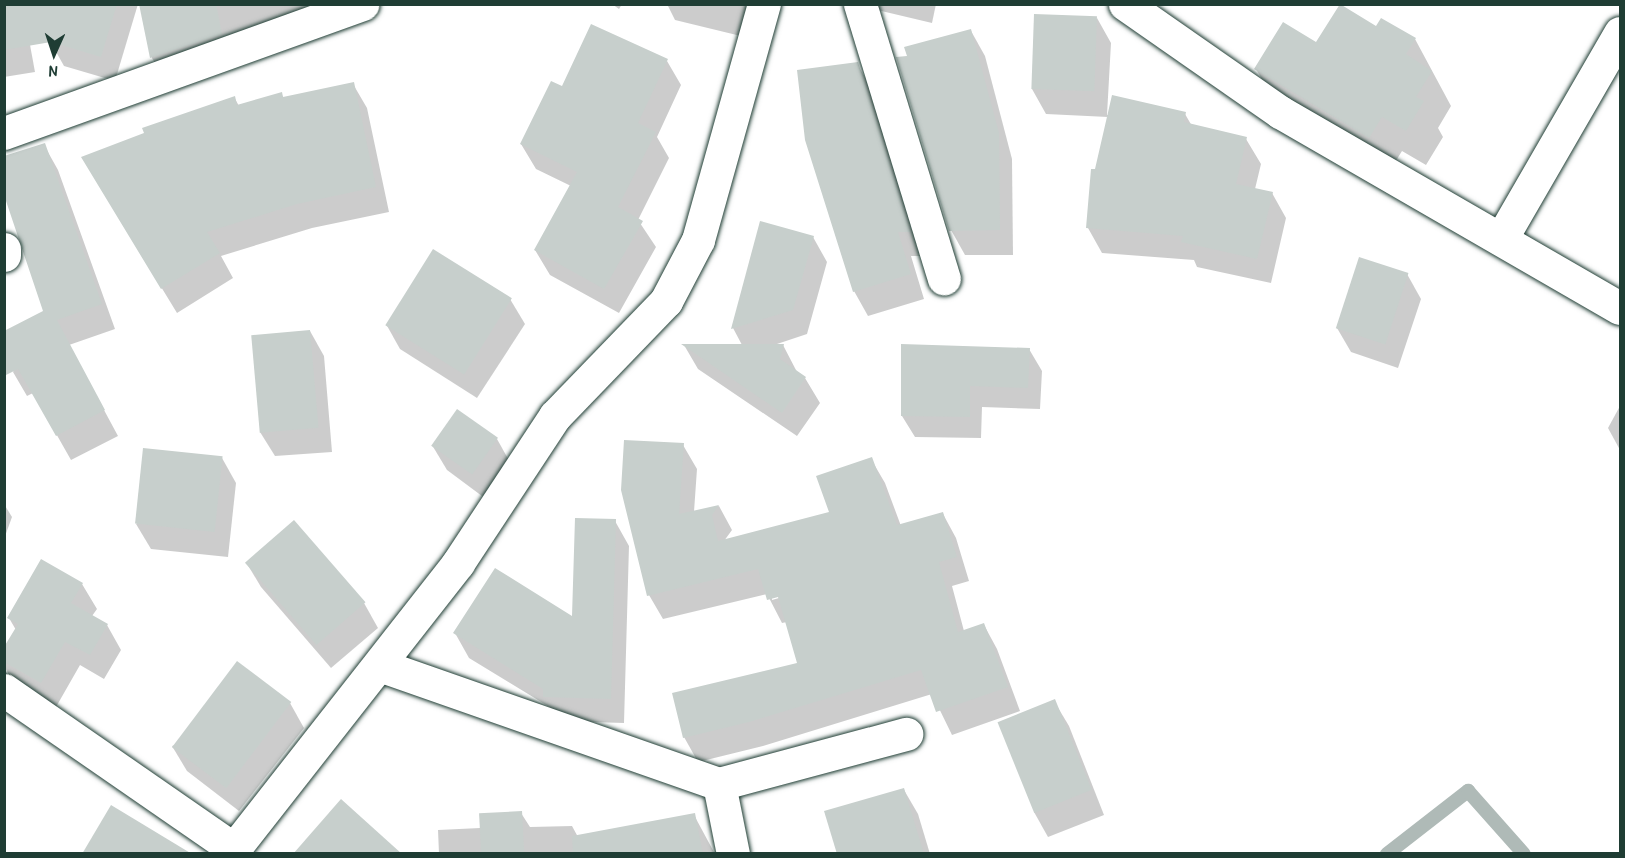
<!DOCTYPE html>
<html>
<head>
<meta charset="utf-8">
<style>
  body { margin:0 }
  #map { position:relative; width:1625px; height:858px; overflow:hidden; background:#fff; font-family:"Patrick Hand",sans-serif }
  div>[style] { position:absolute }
  .shadow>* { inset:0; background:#0003 }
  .stream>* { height:14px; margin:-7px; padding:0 7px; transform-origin:7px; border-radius:7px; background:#afbab7 }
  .building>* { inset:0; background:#c7cfcc; transform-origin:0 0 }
  .roads { filter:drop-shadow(0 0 2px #1f3d34) drop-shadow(0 0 2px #1f3d34) }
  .minor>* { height:33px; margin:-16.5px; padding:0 16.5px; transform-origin:16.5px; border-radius:16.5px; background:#fff }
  span { translate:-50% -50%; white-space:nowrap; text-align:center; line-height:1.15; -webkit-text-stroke:6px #fff; paint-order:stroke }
  .frame { position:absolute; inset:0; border:6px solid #1f3d34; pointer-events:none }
  .north { position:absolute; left:24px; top:24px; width:60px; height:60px; -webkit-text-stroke:4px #fff; paint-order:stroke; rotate:183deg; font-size:16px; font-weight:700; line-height:24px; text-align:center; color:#1f3d34 }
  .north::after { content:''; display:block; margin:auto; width:21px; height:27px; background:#1f3d34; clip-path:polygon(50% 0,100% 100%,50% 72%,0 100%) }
</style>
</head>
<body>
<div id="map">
  <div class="shadow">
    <div style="clip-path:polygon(4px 4px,26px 23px,35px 72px,4px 77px)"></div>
    <div style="clip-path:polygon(61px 4px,138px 4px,115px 81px,64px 66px,50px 41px)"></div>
    <div style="clip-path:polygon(140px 4px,353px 4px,166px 82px,152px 58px)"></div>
    <div style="clip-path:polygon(612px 4px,622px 4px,619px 9px)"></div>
    <div style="clip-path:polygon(667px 4px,758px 4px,749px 38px,675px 20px)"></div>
    <div style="clip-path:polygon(852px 4px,936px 4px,932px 23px)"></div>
    <div style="clip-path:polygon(1097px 18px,1111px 43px,1107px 115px,1185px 114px,1192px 126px,1246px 139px,1261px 164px,1255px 189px,1272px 193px,1286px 218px,1271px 283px,1197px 267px,1194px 260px,1102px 253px,1088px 228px,1096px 171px,1108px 117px,1046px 114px,1032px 89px)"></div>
    <div style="clip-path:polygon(1377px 28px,1415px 39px,1451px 106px,1438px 128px,1443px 137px,1426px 165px,1402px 151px,1389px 172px,1276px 104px,1256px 69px,1317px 44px)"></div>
    <div style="clip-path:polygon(971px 31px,985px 56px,1012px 159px,1013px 255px,965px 255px,951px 230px,908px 57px)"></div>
    <div style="clip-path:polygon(667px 61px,681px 85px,657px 137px,669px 158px,638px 220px,656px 247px,619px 313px,550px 275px,535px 250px,571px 186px,536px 169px,521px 144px,563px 88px)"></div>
    <div style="clip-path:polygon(857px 64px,872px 89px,923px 256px,911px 256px,924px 299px,868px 316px,854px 291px)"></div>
    <div style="clip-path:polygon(353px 84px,367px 108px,389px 212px,312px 228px,221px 256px,233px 278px,177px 313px,97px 182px,234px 97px,239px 106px,281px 94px,284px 98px)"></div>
    <div style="clip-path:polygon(44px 145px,58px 170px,115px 329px,69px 345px,118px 436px,71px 460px,33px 393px,27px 396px,13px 372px,45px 311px)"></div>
    <div style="clip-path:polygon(813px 237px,827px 262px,807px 334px,774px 345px,783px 345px,797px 372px,805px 378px,820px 403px,797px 436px,698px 369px,684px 345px,742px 345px,733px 328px)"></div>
    <div style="clip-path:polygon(1407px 274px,1421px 299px,1398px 368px,1351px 352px,1337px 328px)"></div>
    <div style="clip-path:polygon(510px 299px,525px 324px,477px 398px,400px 349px,386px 324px)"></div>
    <div style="clip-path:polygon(310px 331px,324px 356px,332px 452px,275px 456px,260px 432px)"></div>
    <div style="clip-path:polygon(1029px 349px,1042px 371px,1040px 409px,982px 407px,981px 438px,915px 437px,902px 416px)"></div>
    <div style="clip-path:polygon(1620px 406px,1620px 450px,1608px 428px)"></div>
    <div style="clip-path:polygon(497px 439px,511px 464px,486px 499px,447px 470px,432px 445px)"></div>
    <div style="clip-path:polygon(evenodd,683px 445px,697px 469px,694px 512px,719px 506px,732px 530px,724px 541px,831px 513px,871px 459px,885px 483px,901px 526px,943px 514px,956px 538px,969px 581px,952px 586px,964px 631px,984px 625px,997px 649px,1020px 711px,952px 735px,932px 694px,763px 746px,698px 762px,684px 737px,799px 664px,787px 622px,782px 623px,767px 594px,663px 619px,649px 595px,683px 445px,786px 596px,772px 600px,772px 597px,786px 596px)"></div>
    <div style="clip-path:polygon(222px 458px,236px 483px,228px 557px,151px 549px,136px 524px)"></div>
    <div style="clip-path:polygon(4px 504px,12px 517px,4px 539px)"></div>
    <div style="clip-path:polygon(615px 521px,629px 546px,624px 723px,558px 721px,551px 708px,469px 658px,455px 633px,573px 619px)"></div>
    <div style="clip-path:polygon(246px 562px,364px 603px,378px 628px,331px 668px,261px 587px)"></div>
    <div style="clip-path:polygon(82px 584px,97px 609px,92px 616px,107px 625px,121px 650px,104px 679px,80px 665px,56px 707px,14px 683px,4px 666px,4px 650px,16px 630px,9px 618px)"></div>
    <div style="clip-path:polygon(1054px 701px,1069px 726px,1104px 815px,1048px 837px,1034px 812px)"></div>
    <div style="clip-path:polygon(290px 703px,304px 728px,239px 811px,187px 771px,172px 746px)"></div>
    <div style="clip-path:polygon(904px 790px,918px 814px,930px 854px,838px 854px)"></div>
    <div style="clip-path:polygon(521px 813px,530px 827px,572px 826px,578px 837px,694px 815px,715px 854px,439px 854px,438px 830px,480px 828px)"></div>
  </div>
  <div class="stream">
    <div style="left:1387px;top:854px;width:103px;rotate:-37.9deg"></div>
    <div style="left:1468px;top:791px;width:84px;rotate:48.4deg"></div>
  </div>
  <div class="building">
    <div style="clip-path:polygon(4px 4px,117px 4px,101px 57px,51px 42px,4px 50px)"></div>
    <div style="clip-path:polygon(139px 4px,216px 4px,222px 34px,150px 58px)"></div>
    <div style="clip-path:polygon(1340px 4px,1376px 26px,1381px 18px,1416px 38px,1406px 54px,1432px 71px,1416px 97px,1424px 101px,1406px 131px,1382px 117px,1369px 138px,1254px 69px,1283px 22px,1316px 42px)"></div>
    <div style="left:1034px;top:14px;width:63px;height:75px;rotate:2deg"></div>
    <div style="clip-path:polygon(591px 24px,668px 59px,638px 123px,656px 132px,618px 207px,643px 221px,604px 289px,534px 250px,577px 172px,520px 144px,551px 81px,562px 86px)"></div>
    <div style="clip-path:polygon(971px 29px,999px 133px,1000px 230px,949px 231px,896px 57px,907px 56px,904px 47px)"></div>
    <div style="clip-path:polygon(858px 62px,910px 232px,898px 232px,911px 274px,853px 292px,805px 140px,797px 70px)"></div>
    <div style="clip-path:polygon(354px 82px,376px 187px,297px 204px,207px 232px,220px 253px,161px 289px,81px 157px,144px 133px,142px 128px,235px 96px,237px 105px,282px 92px,283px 97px)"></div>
    <div style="clip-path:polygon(1112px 95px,1186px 112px,1184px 122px,1247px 137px,1236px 184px,1273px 192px,1257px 259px,1181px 242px,1183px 236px,1086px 228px,1091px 169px,1095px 169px)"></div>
    <div style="clip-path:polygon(45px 143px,102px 304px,57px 320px,105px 410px,56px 436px,18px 369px,4px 376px,4px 331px,43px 311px,4px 195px,4px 156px)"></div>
    <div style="clip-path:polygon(760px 221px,814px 236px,793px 310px,731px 329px)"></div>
    <div style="left:433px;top:249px;width:93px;height:90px;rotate:32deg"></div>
    <div style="left:1359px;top:257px;width:52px;height:75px;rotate:18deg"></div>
    <div style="left:310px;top:330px;width:98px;height:59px;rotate:85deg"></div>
    <div style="clip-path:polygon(681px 344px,784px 344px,780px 359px,806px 377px,782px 413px)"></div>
    <div style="clip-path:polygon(901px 344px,1030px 348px,1028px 388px,970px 386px,970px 417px,901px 416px)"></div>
    <div style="left:457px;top:409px;width:50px;height:45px;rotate:35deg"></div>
    <div style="clip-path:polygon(624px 440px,684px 443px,679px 514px,719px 505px,712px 515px,718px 541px,829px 512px,816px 476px,872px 457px,897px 525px,943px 512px,957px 557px,939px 562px,958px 632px,984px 623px,1008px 687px,936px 712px,921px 670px,749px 722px,683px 738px,672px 693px,797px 663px,778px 597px,767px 600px,758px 569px,647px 596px,621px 490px)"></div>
    <div style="left:143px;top:448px;width:80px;height:76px;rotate:6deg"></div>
    <div style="clip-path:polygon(575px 518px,616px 519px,611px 699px,543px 697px,543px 689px,453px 633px,495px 568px,572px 616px)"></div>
    <div style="left:294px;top:520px;width:109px;height:65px;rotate:49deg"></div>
    <div style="clip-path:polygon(41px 559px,83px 583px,71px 603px,108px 624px,90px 655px,65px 642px,41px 683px,4px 662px,4px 647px,18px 624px,7px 618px)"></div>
    <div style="left:237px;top:661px;width:68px;height:108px;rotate:37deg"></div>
    <div style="left:1055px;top:699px;width:98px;height:62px;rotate:68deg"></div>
    <div style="clip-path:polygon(904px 788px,924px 854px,837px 854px,824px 811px)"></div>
    <div style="clip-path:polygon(341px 799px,402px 854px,293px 854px)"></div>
    <div style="clip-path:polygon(111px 805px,192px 854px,82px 854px)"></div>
    <div style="left:522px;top:811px;width:43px;height:43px;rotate:87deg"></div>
    <div style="clip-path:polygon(695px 813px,703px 854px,573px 854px,572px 836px)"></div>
  </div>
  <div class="roads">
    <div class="minor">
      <div style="left:860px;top:4px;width:287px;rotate:73deg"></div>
      <div style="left:1125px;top:4px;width:189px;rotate:34.9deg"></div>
      <div style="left:1280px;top:112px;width:392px;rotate:30deg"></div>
      <div style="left:4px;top:133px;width:381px;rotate:-19.8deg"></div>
      <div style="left:1501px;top:239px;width:238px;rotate:-60deg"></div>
      <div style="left:4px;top:249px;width:6px;rotate:90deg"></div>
      <div style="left:379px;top:665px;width:360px;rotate:19.3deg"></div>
      <div style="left:719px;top:784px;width:194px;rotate:-15deg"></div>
      <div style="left:4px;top:690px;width:280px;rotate:34.7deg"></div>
      <div style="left:719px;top:784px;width:71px;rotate:78.7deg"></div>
      <div style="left:230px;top:854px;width:370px;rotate:-51.9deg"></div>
      <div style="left:458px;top:563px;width:176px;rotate:-56.6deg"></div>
      <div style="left:555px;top:416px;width:160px;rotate:-46deg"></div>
      <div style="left:666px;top:301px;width:69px;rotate:-62.3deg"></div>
      <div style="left:698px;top:240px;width:245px;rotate:-74.4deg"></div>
    </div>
  </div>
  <div class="frame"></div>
  <div class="north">N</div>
</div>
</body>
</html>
